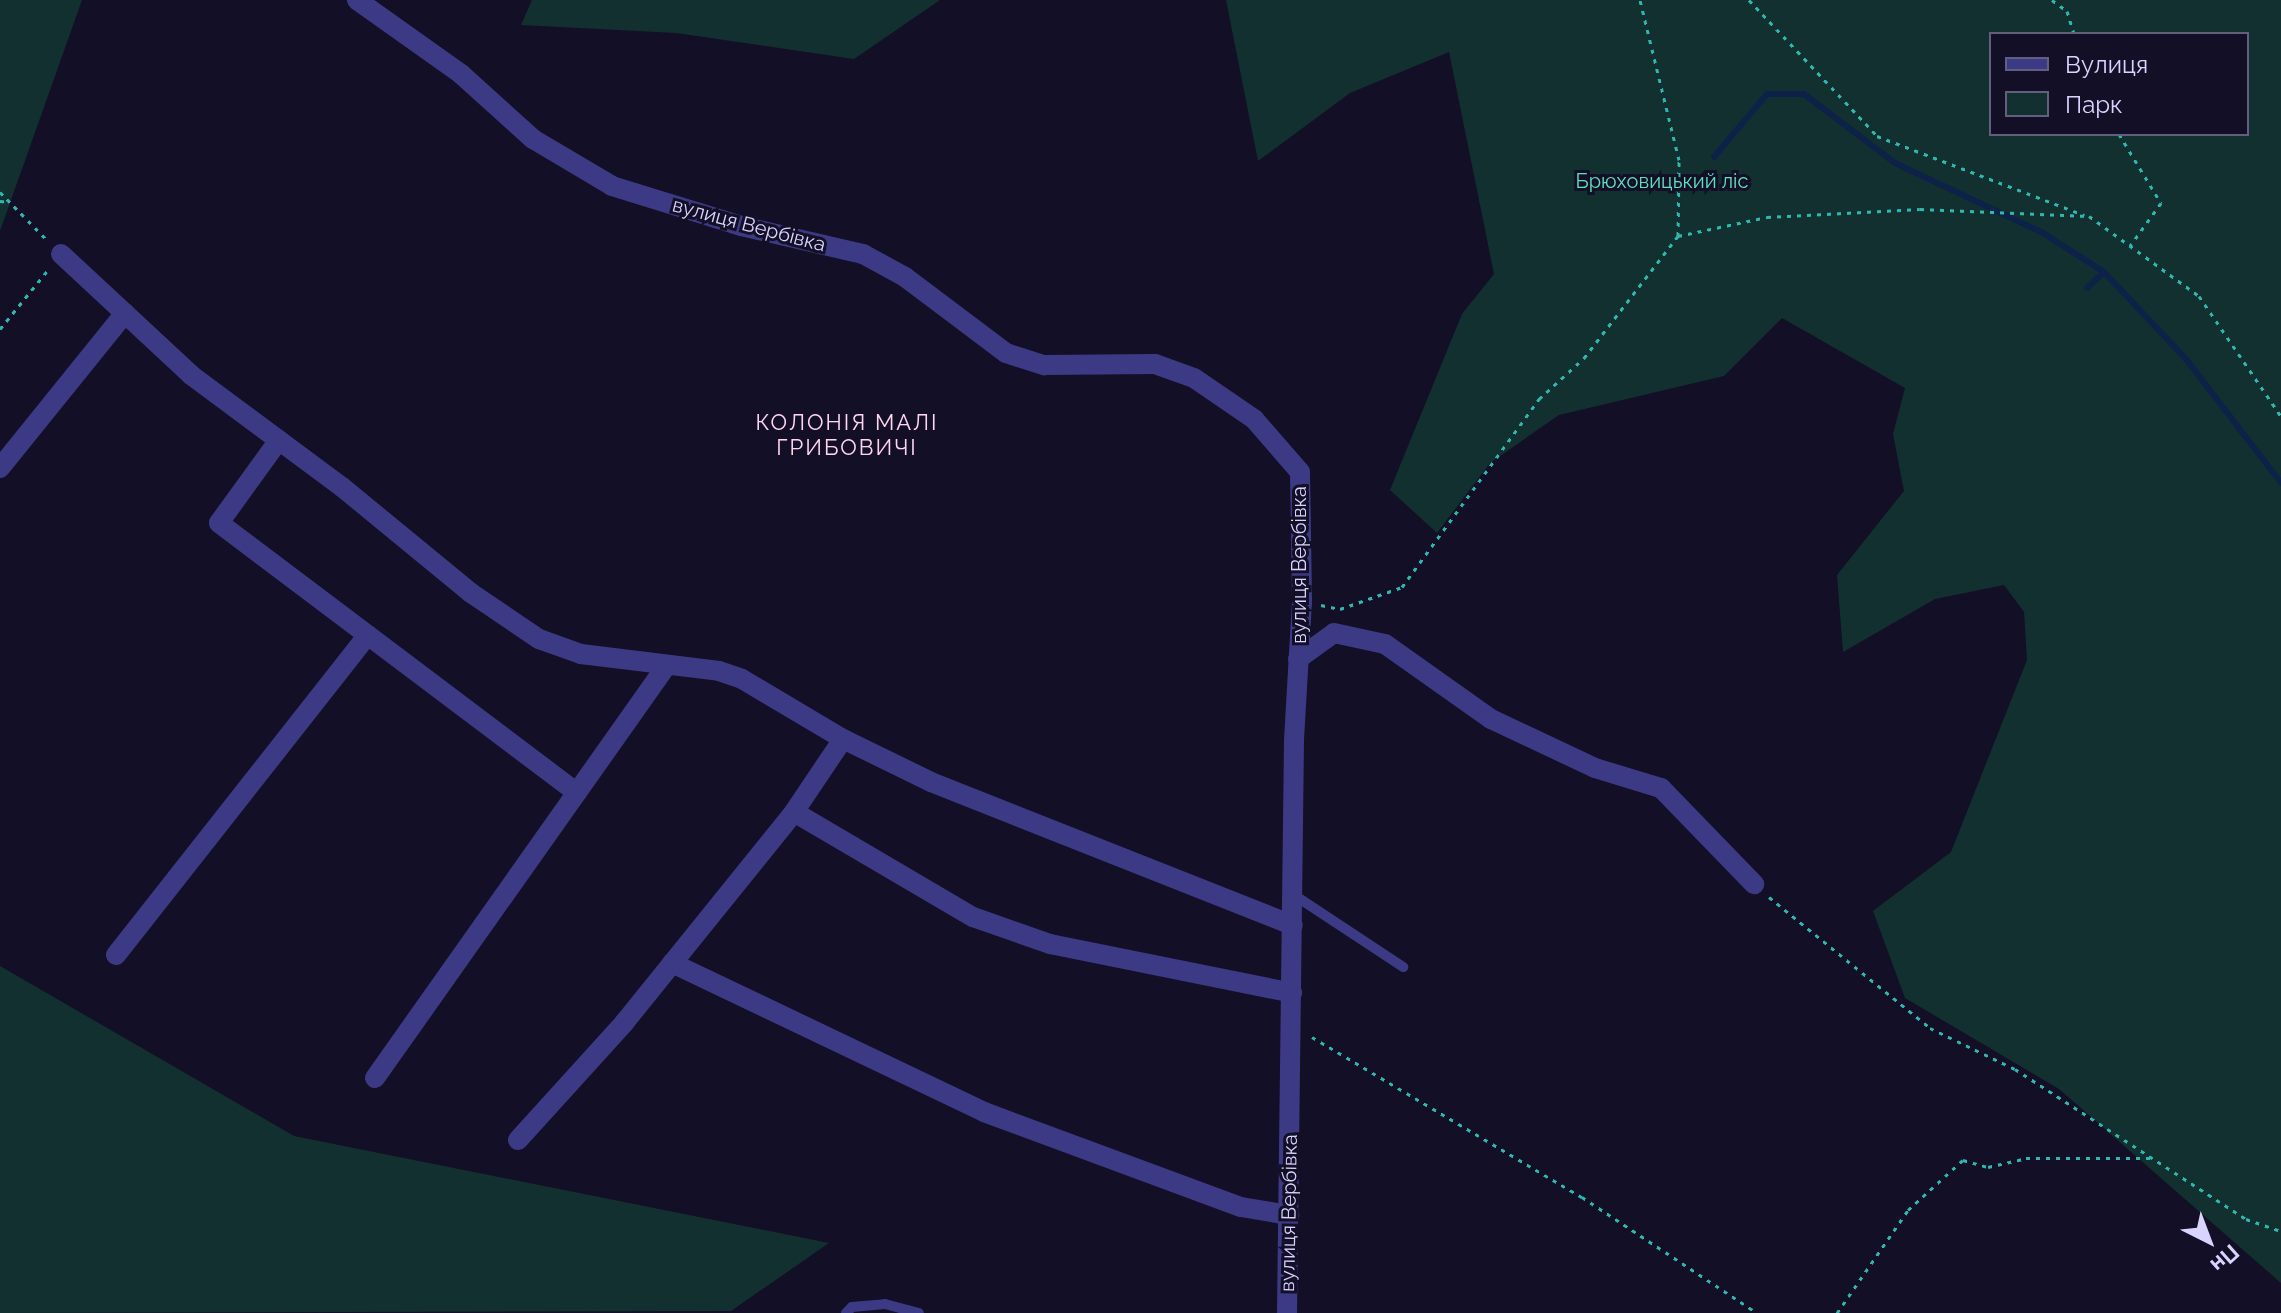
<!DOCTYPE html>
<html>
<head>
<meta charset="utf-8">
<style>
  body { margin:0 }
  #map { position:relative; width:2281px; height:1313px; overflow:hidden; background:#130f26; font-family:Raleway,sans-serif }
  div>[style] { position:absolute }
  .green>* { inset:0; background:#12302f }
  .stream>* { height:6px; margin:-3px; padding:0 3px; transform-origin:3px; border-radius:3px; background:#0c2248 }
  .path>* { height:3px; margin-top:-1.5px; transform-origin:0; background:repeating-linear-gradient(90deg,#2fb8b0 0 4px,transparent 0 10px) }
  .lane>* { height:10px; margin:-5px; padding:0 5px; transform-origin:5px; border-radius:5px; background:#3d3a85 }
  .street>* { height:20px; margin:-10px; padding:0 10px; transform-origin:10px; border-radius:10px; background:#3d3a85 }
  span { translate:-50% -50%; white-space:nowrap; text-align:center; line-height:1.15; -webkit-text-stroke:6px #130f26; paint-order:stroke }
  .park-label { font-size:20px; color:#5fe0c0 }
  .street-label { font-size:20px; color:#d9d4ff }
  .neighbourhood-label { font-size:22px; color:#ffd6f0; letter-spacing:2px }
  .legend { position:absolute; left:1989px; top:32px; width:260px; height:104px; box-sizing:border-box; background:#130f26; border:2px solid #625e7d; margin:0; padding:10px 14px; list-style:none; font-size:24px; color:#d9d4ff }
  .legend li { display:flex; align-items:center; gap:16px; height:40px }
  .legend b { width:40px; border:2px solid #625e7d }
  .north { position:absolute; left:2169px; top:1201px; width:80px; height:80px; -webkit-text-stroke:6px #130f26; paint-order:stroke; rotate:138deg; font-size:22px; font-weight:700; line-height:32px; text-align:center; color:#d9d4ff }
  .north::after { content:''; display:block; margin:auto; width:28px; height:36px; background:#d9d4ff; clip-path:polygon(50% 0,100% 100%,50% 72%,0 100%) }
</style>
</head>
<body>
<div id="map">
  <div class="green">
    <div style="clip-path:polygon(0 0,82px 0,0 231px)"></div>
    <div style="clip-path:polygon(532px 0,940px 0,854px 59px,676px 33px,521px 25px)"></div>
    <div style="clip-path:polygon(evenodd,1226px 0,2281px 0,2281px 1283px,2059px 1089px,1905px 998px,1873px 911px,1951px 852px,2027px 660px,2024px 612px,2004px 585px,1935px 599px,1843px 652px,1837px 575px,1904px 491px,1893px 434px,1905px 388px,1782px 318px,1724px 376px,1559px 415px,1490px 463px,1437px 533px,1390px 490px,1462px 314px,1494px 274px,1449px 52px,1350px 93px,1258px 161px,1226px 0,1991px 34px,2247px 34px,2247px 134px,1991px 134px,1991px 34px)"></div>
    <div style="clip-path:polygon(0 966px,294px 1136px,829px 1243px,731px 1311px,0 1313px)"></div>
  </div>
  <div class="stream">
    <div style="left:1714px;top:157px;width:82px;rotate:-49.9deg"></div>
    <div style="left:1767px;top:94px;width:37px"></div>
    <div style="left:1804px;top:94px;width:114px;rotate:37.2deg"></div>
    <div style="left:1895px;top:163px;width:164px;rotate:25.3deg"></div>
    <div style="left:2043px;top:233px;width:72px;rotate:32.6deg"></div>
    <div style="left:2104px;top:272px;width:120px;rotate:46.7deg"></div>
    <div style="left:2186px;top:359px;width:156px;rotate:52.5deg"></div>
    <div style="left:2087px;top:288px;width:23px;rotate:-43deg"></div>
  </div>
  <div class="path">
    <div style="left:1749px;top:0;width:187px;rotate:46.7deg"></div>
    <div style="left:1877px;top:136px;width:222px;rotate:20.9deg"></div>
    <div style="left:2052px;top:0;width:19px;rotate:36deg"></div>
    <div style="left:2067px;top:11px;width:24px;rotate:73deg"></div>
    <div style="left:2119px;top:134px;width:81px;rotate:58.7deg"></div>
    <div style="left:2161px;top:203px;width:53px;rotate:125.8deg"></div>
    <div style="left:0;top:192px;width:67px;rotate:45.6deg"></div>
    <div style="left:0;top:201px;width:10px;rotate:6deg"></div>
    <div style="left:1678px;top:236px;width:91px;rotate:-12.1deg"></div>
    <div style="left:1767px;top:217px;width:153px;rotate:-3deg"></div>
    <div style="left:1920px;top:209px;width:169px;rotate:2.4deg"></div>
    <div style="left:2089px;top:216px;width:136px;rotate:36deg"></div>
    <div style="left:2199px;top:296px;width:145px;rotate:55.7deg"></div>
    <div style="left:0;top:329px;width:76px;rotate:-50.9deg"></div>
    <div style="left:1321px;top:605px;width:19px;rotate:12deg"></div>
    <div style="left:1340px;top:609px;width:66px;rotate:-19.5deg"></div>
    <div style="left:1402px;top:587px;width:233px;rotate:-53.9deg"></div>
    <div style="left:1539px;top:399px;width:61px;rotate:-42.3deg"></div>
    <div style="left:1584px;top:358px;width:154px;rotate:-52.4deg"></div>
    <div style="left:1678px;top:236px;width:76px;rotate:-89.2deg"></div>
    <div style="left:1679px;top:160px;width:165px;rotate:-103.7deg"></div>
    <div style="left:1769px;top:897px;width:208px;rotate:39.1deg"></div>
    <div style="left:1930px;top:1028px;width:94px;rotate:25.8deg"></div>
    <div style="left:2015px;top:1069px;width:275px;rotate:33deg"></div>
    <div style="left:2246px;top:1219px;width:37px;rotate:19deg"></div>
    <div style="left:1312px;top:1037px;width:314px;rotate:30.7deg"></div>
    <div style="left:1582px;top:1197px;width:210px;rotate:33.5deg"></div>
    <div style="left:1837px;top:1313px;width:125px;rotate:-55.4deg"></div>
    <div style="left:1908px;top:1210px;width:74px;rotate:-42.3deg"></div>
    <div style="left:1963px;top:1160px;width:26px;rotate:16deg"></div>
    <div style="left:1988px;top:1167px;width:39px;rotate:-13deg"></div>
    <div style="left:2026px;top:1158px;width:127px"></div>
  </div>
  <div class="lane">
    <div style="left:1294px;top:895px;width:131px;rotate:33.4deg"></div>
    <div style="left:846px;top:1313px;width:8px;rotate:-45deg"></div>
    <div style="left:852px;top:1307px;width:33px;rotate:-5deg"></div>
    <div style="left:885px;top:1304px;width:35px;rotate:15deg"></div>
  </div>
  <div class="street">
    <div style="left:357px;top:0;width:128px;rotate:35.4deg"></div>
    <div style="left:461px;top:74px;width:97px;rotate:42.1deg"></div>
    <div style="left:533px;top:139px;width:92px;rotate:30.7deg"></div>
    <div style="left:612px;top:186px;width:135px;rotate:17.2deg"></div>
    <div style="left:741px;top:226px;width:125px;rotate:12.9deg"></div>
    <div style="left:863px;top:254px;width:48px;rotate:28.7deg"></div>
    <div style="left:905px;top:277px;width:126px;rotate:37deg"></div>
    <div style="left:1006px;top:353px;width:40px;rotate:18deg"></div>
    <div style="left:1044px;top:365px;width:111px;rotate:-0.5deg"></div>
    <div style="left:1155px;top:364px;width:41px;rotate:19.7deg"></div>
    <div style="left:1194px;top:378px;width:73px;rotate:34.3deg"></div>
    <div style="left:1254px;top:419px;width:70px;rotate:49deg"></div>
    <div style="left:1300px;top:472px;width:129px;rotate:89.1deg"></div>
    <div style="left:1302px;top:601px;width:140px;rotate:93.3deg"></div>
    <div style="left:1294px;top:741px;width:572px;rotate:90.7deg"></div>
    <div style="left:61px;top:254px;width:178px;rotate:42.9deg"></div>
    <div style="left:191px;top:375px;width:188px;rotate:36.6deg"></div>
    <div style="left:342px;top:487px;width:167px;rotate:39.4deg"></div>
    <div style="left:471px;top:593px;width:82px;rotate:34.1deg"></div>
    <div style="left:539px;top:639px;width:45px;rotate:19.7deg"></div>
    <div style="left:581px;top:654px;width:139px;rotate:7deg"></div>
    <div style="left:719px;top:671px;width:24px;rotate:19deg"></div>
    <div style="left:742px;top:679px;width:117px;rotate:30.7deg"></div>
    <div style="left:843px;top:739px;width:98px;rotate:26deg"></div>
    <div style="left:931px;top:782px;width:389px;rotate:21.6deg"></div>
    <div style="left:279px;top:440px;width:102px;rotate:125.9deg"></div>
    <div style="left:219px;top:523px;width:448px;rotate:37deg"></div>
    <div style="left:0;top:468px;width:199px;rotate:-51.1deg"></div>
    <div style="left:1298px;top:659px;width:44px;rotate:-35.8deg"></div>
    <div style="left:1334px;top:633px;width:52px;rotate:12.2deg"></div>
    <div style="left:1385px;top:644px;width:130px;rotate:35.3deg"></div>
    <div style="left:1491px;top:719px;width:115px;rotate:25.2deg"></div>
    <div style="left:1595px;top:768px;width:69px;rotate:16.9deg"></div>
    <div style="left:1661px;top:788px;width:134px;rotate:45.9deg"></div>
    <div style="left:794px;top:812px;width:208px;rotate:30.4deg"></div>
    <div style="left:973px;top:917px;width:82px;rotate:19.3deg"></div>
    <div style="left:1050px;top:944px;width:247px;rotate:11.4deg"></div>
    <div style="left:116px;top:955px;width:407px;rotate:-51.8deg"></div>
    <div style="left:672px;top:963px;width:346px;rotate:25.5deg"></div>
    <div style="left:984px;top:1112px;width:274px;rotate:20.3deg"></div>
    <div style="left:1241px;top:1207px;width:49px;rotate:9.5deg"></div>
    <div style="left:375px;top:1078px;width:506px;rotate:-54.74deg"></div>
    <div style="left:518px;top:1140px;width:158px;rotate:-47.8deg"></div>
    <div style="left:624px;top:1023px;width:271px;rotate:-51.1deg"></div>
    <div style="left:794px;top:812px;width:88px;rotate:-56.1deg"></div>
  </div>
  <div class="park-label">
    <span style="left:1662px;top:181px">Брюховицький ліс</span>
  </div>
  <div class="street-label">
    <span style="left:749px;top:225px;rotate:15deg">вулиця Вербівка</span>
    <span style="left:1299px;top:565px;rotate:-90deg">вулиця Вербівка</span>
    <span style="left:1289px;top:1213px;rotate:-89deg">вулиця Вербівка</span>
  </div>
  <div class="neighbourhood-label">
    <span style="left:847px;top:435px">КОЛОНІЯ МАЛІ<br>ГРИБОВИЧІ</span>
  </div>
  <ul class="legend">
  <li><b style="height:10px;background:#3d3a85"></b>Вулиця</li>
  <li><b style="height:22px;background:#12302f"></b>Парк</li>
  </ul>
  <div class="north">Пн</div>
</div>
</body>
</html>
